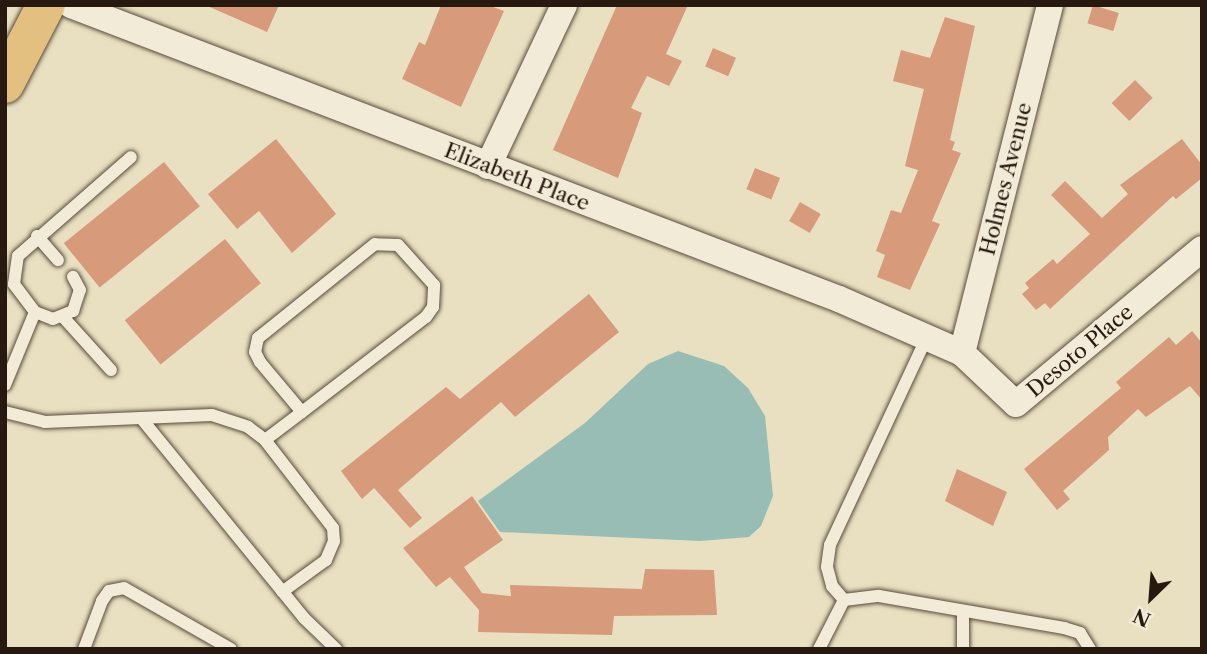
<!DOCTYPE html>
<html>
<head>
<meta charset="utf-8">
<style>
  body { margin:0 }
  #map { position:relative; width:1207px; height:654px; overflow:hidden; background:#e9e0c1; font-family:"Libre Caslon Text",serif }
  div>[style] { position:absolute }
  .water>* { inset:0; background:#97bdb4 }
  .building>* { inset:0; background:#d79a7a; transform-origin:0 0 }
  .roads { filter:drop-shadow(0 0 2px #584b3c) drop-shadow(0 0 2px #584b3c) }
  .service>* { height:12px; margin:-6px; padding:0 6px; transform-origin:6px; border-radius:6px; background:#f1ebd7 }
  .minor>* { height:26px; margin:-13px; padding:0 13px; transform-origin:13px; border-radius:13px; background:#f1ebd7 }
  .primary>* { height:38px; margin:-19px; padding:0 19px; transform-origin:19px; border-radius:19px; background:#e4c080 }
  span { translate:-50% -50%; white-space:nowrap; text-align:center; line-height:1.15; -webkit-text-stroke:6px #f1ebd7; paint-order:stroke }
  .street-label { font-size:21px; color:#281910 }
  .frame { position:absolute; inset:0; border:7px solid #281910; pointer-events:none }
  .north { position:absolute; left:1116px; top:563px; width:70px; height:70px; -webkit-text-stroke:5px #f1ebd7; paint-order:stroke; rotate:205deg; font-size:19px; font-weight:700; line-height:28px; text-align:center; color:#281910 }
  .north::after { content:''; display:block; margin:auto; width:24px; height:32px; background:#281910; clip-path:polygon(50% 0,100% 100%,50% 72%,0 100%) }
</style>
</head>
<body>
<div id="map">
  <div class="water">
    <div style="clip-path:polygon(678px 351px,724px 366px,748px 388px,765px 416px,773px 496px,761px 526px,749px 537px,700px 541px,500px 532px,478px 501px,585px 423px,648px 364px)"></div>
  </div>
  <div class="building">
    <div style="clip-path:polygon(205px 5px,279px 5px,267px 32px)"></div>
    <div style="clip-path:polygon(441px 5px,488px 5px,504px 11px,461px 107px,402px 79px,419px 42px,425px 45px)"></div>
    <div style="clip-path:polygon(617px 5px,688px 5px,666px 54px,682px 61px,669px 86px,647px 76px,631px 108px,642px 113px,618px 178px,553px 150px)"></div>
    <div style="left:1093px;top:5px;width:27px;height:19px;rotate:17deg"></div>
    <div style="clip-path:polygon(945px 17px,975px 26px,950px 140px,955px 142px,952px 150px,961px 153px,932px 221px,940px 224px,910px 290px,877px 277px,885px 255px,876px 251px,891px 210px,901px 213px,918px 170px,905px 166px,924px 89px,893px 81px,901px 50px,930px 58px)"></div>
    <div style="left:713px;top:48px;width:25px;height:20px;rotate:23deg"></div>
    <div style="left:1135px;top:80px;width:25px;height:33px;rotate:45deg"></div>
    <div style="clip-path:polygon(276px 139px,336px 214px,292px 253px,259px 211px,237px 229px,208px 194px)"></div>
    <div style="clip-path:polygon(1182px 139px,1202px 165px,1202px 178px,1176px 199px,1173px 196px,1050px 309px,1045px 303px,1036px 310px,1022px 294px,1029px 288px,1025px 283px,1053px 259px,1057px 264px,1090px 234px,1051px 195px,1065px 181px,1102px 218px,1128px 194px,1120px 185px)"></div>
    <div style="left:164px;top:162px;width:57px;height:129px;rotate:51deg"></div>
    <div style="left:755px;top:168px;width:27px;height:23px;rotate:22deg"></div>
    <div style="left:800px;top:202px;width:24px;height:22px;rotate:30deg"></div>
    <div style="left:225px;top:239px;width:57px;height:129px;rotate:51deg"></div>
    <div style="clip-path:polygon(589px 294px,619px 332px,515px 417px,501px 402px,398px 490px,422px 518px,410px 528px,374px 488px,362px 499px,341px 471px,446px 387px,460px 399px)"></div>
    <div style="clip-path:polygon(1192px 331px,1202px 343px,1202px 400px,1190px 386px,1146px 417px,1138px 409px,1108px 437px,1109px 450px,1063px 491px,1070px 499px,1057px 510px,1024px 469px,1121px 388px,1116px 382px,1169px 337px,1176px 345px)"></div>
    <div style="clip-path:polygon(957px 469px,1007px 492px,993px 526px,945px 501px)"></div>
    <div style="clip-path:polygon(472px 496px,503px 540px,464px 567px,482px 593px,511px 596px,510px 585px,642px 589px,645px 569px,714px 570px,717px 615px,614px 616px,612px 635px,478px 632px,479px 610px,450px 577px,436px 587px,403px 548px)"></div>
  </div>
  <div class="roads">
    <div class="service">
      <div style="left:37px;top:236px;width:32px;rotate:49deg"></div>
      <div style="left:35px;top:312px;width:19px;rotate:21deg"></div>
      <div style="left:53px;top:319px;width:22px;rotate:-22deg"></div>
      <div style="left:73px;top:311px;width:22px;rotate:-72deg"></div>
      <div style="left:80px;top:290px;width:15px;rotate:-118deg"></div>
      <div style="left:64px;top:318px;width:70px;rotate:47.9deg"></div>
      <div style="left:926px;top:339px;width:227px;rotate:115deg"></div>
      <div style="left:830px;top:545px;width:22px;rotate:98deg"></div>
      <div style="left:827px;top:567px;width:20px;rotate:75deg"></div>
      <div style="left:832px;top:586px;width:18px;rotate:49deg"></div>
      <div style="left:844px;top:600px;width:35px;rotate:-7deg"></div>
      <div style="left:879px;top:596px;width:188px;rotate:9.8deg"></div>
      <div style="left:1064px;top:628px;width:17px;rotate:17deg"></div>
      <div style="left:1080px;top:633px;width:19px;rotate:58deg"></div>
      <div style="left:5px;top:385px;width:79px;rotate:-67.7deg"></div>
      <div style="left:35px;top:312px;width:35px;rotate:-127deg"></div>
      <div style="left:14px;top:284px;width:28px;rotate:-82deg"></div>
      <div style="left:18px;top:256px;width:150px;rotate:-41.2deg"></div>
      <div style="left:5px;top:412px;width:41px;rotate:14deg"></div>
      <div style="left:45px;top:422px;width:167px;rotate:-2.4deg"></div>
      <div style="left:212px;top:415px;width:38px;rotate:18deg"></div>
      <div style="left:248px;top:427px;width:21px;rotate:37deg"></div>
      <div style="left:265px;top:440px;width:111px;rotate:52.3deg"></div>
      <div style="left:333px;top:528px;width:13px;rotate:86deg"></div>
      <div style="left:334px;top:541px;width:21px;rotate:113deg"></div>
      <div style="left:326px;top:560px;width:54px;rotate:144deg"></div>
      <div style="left:141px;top:418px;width:258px;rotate:50.8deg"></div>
      <div style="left:304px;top:618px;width:45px;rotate:44.1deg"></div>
      <div style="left:265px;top:440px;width:46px;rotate:-37.1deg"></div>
      <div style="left:302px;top:412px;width:156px;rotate:-37.5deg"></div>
      <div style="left:426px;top:317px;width:12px;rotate:-55deg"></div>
      <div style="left:433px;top:307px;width:22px;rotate:-87deg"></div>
      <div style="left:434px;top:285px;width:54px;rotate:-132deg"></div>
      <div style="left:398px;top:245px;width:23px;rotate:-178deg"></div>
      <div style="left:375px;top:244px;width:150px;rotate:141.2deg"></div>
      <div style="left:258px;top:338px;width:14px;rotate:102deg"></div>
      <div style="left:255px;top:352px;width:11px;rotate:63deg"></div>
      <div style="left:260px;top:362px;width:65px;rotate:50deg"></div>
      <div style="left:963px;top:611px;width:38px;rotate:90deg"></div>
      <div style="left:84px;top:649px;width:51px;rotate:-69.4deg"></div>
      <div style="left:102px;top:601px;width:12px;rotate:-55deg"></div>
      <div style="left:109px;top:591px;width:15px;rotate:-11deg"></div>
      <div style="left:124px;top:588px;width:123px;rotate:29.7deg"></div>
      <div style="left:819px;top:649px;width:55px;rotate:-63deg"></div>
    </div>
    <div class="minor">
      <div style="left:71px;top:5px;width:822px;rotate:20.95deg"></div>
      <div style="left:839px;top:299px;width:134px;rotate:23.7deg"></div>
      <div style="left:962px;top:353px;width:74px;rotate:43.4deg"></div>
      <div style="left:1016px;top:404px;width:242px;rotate:-39.8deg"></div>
      <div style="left:488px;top:166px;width:178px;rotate:-64.7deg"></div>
      <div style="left:962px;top:353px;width:359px;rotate:-75.8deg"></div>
    </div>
    <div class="primary">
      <div style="left:5px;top:84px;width:89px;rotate:-62.6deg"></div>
    </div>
  </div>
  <div class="street-label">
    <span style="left:517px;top:177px;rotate:21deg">Elizabeth Place</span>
    <span style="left:1006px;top:179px;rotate:-76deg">Holmes Avenue</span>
    <span style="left:1080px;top:351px;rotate:-40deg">Desoto Place</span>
  </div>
  <div class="frame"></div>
  <div class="north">N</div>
</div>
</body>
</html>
